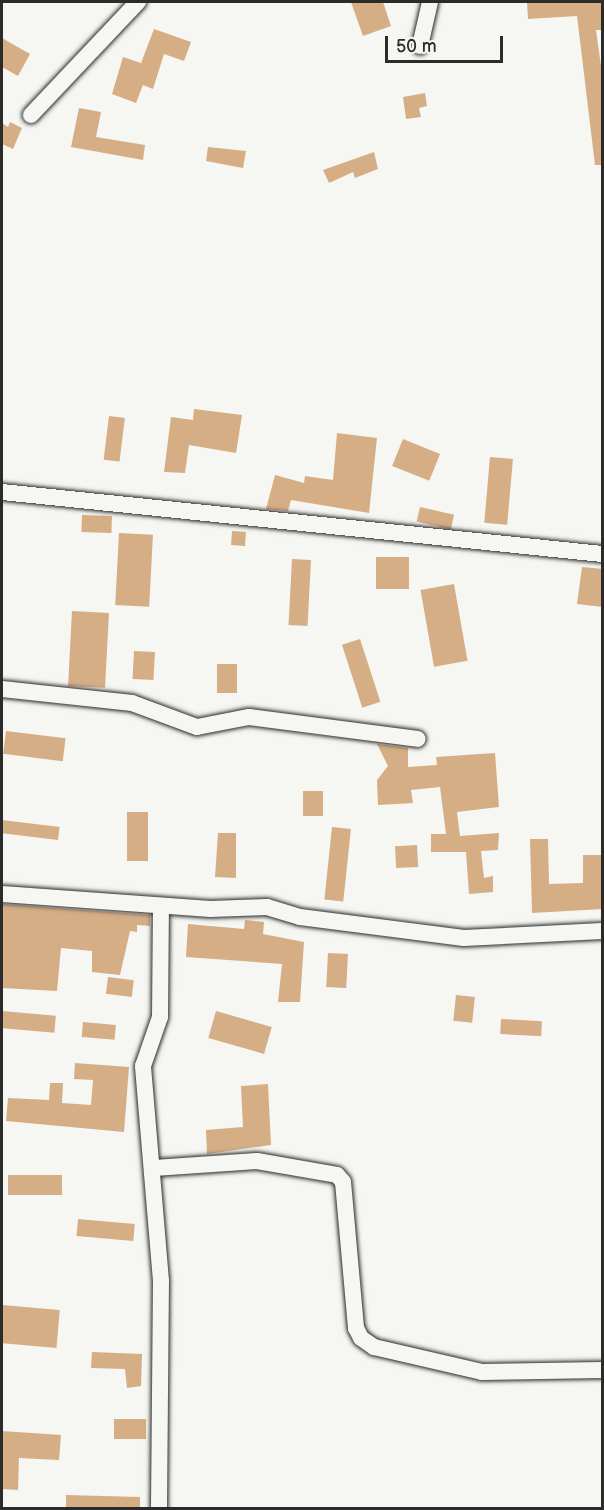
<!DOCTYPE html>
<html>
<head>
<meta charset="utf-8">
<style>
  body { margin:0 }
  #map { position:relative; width:604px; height:1510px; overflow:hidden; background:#f6f6f2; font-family:"Balsamiq Sans",sans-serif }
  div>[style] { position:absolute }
  .building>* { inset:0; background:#d5ae86; transform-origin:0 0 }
  .roads { filter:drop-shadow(0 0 2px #2b2b2b) drop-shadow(0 0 2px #2b2b2b) }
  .minor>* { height:16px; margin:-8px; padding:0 8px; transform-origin:8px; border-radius:8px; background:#f6f6f2 }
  span { translate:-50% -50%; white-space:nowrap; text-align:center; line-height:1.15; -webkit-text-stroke:4.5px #f6f6f2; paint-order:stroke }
  .frame { position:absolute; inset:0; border:3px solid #2b2b2b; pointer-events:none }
  .scale { position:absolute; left:385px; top:36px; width:118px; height:27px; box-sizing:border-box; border:3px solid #2b2b2b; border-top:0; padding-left:8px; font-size:18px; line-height:21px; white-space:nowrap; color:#2b2b2b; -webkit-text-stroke:4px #f6f6f2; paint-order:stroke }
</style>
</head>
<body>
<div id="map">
  <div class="building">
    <div style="clip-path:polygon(351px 2px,383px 2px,391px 26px,363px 36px)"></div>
    <div style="clip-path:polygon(527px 2px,603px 2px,603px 30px,596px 30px,603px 80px,603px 165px,595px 165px,577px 16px,528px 19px)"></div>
    <div style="clip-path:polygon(154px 29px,191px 42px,184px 61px,164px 54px,153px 89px,143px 85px,136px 103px,112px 94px,123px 57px,141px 63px)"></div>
    <div style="clip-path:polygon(2px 38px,30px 54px,18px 76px,2px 67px)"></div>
    <div style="clip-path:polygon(425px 93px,427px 106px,419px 108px,421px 117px,406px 119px,403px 97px)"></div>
    <div style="clip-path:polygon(79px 108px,101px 112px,96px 137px,145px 145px,143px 160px,71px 147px)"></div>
    <div style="clip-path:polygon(10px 122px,22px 128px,13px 149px,2px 144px,2px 123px,8px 127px)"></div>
    <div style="clip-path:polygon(208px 147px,246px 151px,243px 168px,206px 161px)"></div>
    <div style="clip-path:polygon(374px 152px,378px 169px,355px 178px,353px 172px,329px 183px,323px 170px)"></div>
    <div style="clip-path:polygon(194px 409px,242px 415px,236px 453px,189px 445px,185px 473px,164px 472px,171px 417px,193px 420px)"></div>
    <div style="left:109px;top:416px;width:16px;height:44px;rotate:7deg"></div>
    <div style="clip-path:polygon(337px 433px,377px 438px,369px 513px,291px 500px,288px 511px,266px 509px,275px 475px,304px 483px,305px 476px,333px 480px)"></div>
    <div style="left:403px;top:439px;width:40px;height:29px;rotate:22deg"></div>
    <div style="left:490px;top:457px;width:23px;height:66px;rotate:5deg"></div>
    <div style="left:420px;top:507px;width:35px;height:15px;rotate:13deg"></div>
    <div style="left:82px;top:515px;width:30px;height:17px;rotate:2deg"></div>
    <div style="left:232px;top:531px;width:14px;height:14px;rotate:4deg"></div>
    <div style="left:119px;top:533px;width:34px;height:72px;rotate:3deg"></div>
    <div style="left:376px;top:557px;width:33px;height:32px"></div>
    <div style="left:292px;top:559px;width:19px;height:66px;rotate:3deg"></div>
    <div style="clip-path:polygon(582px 567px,603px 569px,603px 607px,577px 604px)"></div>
    <div style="left:454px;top:584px;width:78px;height:34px;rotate:80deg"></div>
    <div style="left:72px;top:611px;width:37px;height:75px;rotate:3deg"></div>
    <div style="left:360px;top:639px;width:66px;height:19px;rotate:72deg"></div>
    <div style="left:134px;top:651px;width:21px;height:28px;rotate:3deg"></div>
    <div style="left:217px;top:664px;width:20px;height:29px"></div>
    <div style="left:6px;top:731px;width:60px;height:23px;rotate:7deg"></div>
    <div style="clip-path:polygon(377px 744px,408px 748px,408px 767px,437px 765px,436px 757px,495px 753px,499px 807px,457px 812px,460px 836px,499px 833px,498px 850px,481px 851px,484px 878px,493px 876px,493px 892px,469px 894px,466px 852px,431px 852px,431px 834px,446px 834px,440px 787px,411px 790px,413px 803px,378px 805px,377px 780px,388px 766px)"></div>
    <div style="left:303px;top:791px;width:20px;height:25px"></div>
    <div style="left:148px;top:812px;width:49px;height:21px;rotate:90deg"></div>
    <div style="left:2px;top:820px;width:58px;height:13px;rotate:7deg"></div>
    <div style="left:332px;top:827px;width:19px;height:73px;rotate:6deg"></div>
    <div style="clip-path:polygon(218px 833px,236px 833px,236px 878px,215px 877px)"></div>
    <div style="clip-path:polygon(530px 839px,548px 839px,549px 884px,583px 883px,583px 855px,603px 855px,603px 909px,532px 913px)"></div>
    <div style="left:417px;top:845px;width:22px;height:22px;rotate:87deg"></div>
    <div style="clip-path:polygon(2px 904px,150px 915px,150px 926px,137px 925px,137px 932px,130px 931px,120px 975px,92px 972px,92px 951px,61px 948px,57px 991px,2px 988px)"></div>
    <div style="clip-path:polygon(245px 920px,264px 922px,263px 934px,304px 942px,300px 1002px,278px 1002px,282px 964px,186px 957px,188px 924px,244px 929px)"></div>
    <div style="left:328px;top:953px;width:20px;height:34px;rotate:3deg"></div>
    <div style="left:108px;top:977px;width:26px;height:17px;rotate:7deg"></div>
    <div style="left:456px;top:995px;width:19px;height:26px;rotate:6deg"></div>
    <div style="left:2px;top:1011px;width:54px;height:17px;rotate:5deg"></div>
    <div style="left:216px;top:1011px;width:58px;height:28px;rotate:16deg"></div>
    <div style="left:501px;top:1019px;width:41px;height:15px;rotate:3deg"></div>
    <div style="left:83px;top:1022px;width:33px;height:15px;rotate:5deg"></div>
    <div style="clip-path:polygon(75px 1063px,129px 1067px,124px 1132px,6px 1121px,8px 1098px,49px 1100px,50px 1083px,63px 1083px,62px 1103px,91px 1105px,93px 1080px,74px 1079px)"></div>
    <div style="clip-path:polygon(268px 1084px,271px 1145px,207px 1154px,206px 1130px,243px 1127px,241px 1086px)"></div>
    <div style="left:8px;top:1175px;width:54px;height:20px"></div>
    <div style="left:78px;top:1219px;width:57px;height:17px;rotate:5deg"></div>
    <div style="left:2px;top:1305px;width:58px;height:38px;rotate:5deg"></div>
    <div style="clip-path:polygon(92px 1352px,142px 1354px,141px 1386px,127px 1388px,125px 1369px,91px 1368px)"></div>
    <div style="left:114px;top:1419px;width:32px;height:20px"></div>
    <div style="clip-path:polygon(2px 1431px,61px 1435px,59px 1460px,19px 1458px,18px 1490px,2px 1489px)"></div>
    <div style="clip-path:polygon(66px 1495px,140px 1497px,140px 1509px,66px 1509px)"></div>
  </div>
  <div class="roads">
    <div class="minor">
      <div style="left:420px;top:46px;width:45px;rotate:-77.2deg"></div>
      <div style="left:31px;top:115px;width:156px;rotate:-46.6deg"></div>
      <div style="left:2px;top:492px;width:603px;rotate:5.9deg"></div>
      <div style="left:2px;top:689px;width:131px;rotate:6.1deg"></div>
      <div style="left:132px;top:703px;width:69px;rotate:20.3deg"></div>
      <div style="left:197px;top:727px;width:53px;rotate:-10.9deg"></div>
      <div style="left:249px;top:717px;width:170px;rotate:7.4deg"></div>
      <div style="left:2px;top:894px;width:209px;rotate:4.1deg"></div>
      <div style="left:210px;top:909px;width:57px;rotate:-2deg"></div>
      <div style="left:267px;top:907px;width:34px;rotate:17deg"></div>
      <div style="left:300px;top:917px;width:165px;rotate:7.3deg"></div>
      <div style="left:464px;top:938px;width:138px;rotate:-2.9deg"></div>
      <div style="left:154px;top:1168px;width:103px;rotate:-3.9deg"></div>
      <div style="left:257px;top:1161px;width:81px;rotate:9.9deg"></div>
      <div style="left:337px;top:1175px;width:9px;rotate:49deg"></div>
      <div style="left:343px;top:1182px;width:147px;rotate:84.9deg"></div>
      <div style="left:356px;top:1328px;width:11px;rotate:63deg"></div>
      <div style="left:361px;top:1338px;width:16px;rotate:35deg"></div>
      <div style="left:374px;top:1347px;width:111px;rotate:13deg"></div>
      <div style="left:482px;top:1372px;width:120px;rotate:-1deg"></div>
      <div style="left:159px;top:1508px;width:227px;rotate:-89.5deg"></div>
      <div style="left:161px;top:1281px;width:216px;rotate:-94.8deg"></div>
      <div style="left:143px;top:1066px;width:52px;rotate:-70.9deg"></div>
      <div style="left:160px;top:1017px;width:111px;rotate:-89.5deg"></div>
    </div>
  </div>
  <div class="frame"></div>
  <div class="scale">50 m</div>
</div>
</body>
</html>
